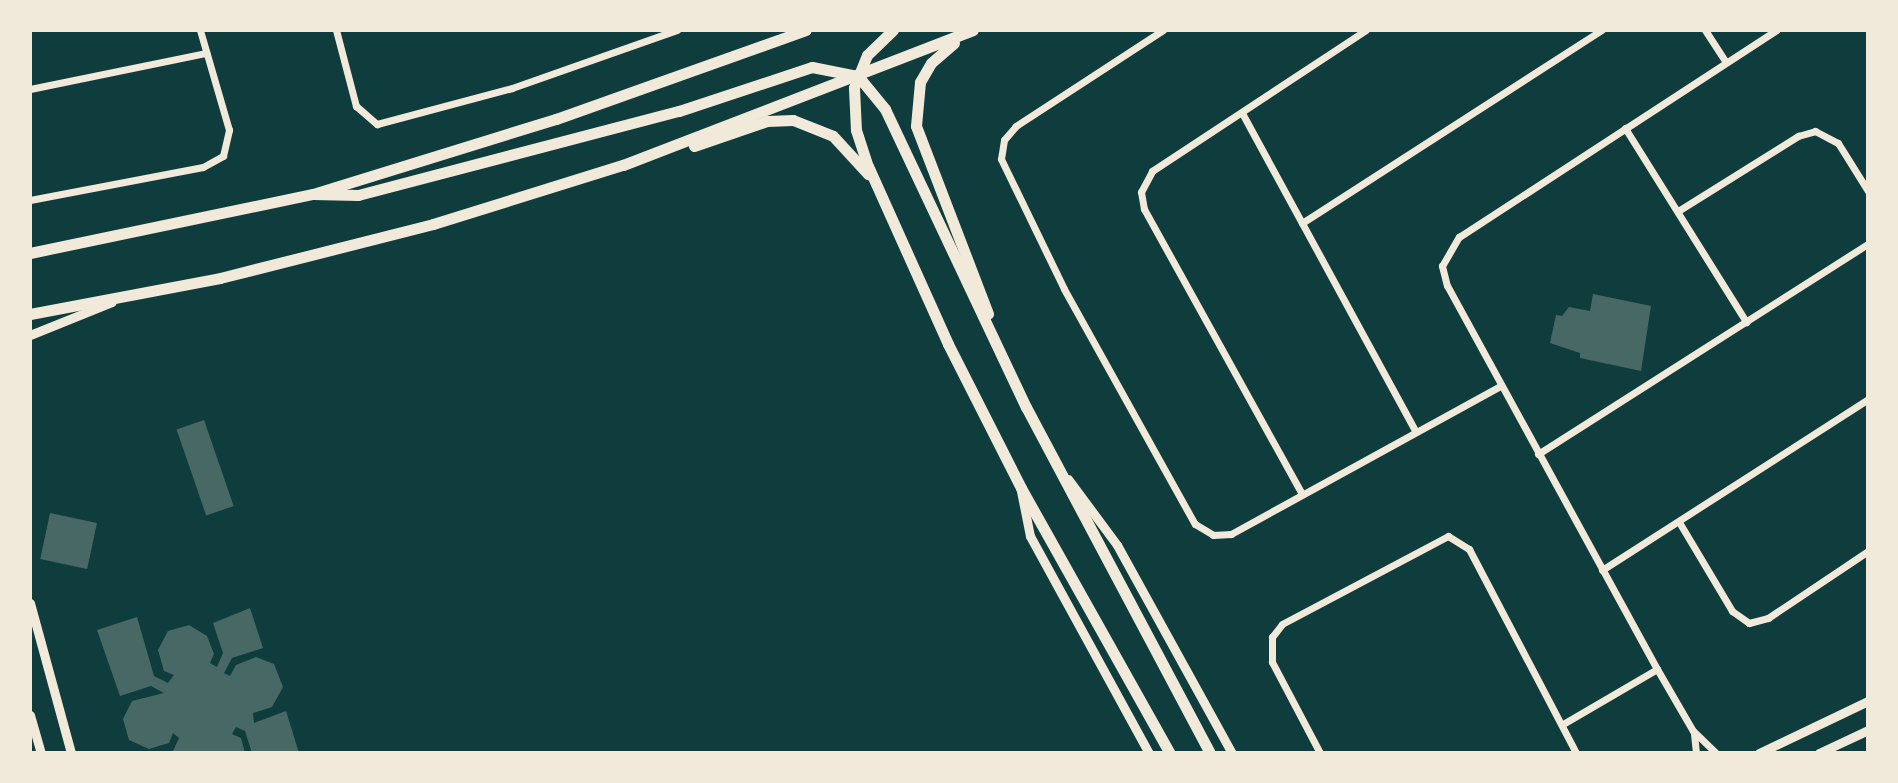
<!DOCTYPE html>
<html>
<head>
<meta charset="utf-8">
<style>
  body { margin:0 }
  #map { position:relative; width:1898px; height:783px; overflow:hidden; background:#0f3d3e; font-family:Rubik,sans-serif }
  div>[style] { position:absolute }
  .building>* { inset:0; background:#486865; transform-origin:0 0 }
  .minor>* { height:7px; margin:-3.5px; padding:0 3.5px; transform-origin:3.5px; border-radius:3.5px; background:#f1e9da }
  .tertiary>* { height:9px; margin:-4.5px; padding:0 4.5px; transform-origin:4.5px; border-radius:4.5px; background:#f1e9da }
  .primary>* { height:11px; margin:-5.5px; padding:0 5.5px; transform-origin:5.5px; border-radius:5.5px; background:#f1e9da }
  span { translate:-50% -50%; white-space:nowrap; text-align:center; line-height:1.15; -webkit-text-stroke:8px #f1e9da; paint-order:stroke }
  .frame { position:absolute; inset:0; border:32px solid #f1e9da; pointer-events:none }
</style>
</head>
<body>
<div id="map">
  <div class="building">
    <div style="clip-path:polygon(1593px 294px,1651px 306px,1641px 371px,1580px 358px,1580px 353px,1550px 343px,1556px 315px,1562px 316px,1569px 307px,1590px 311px)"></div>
    <div style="left:204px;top:420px;width:91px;height:29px;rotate:71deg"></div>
    <div style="left:50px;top:513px;width:48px;height:47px;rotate:12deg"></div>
    <div style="clip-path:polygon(250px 608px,263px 648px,232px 658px,224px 673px,230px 676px,236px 665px,256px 657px,274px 664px,283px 687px,272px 707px,253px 713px,254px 723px,286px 711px,299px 753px,252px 753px,245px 731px,236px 727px,232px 734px,241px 738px,245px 753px,172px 753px,179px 738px,173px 733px,169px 743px,149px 749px,129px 740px,123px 719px,132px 701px,164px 693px,151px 686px,120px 696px,97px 630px,137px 617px,154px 676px,168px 683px,174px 675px,164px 671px,158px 650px,168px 631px,189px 625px,207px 636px,214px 654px,210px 663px,217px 667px,223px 653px,213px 623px)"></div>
  </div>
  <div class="minor">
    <div style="left:336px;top:30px;width:79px;rotate:75.3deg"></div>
    <div style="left:356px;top:106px;width:28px;rotate:41deg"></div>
    <div style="left:377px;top:124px;width:140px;rotate:-14.9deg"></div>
    <div style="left:512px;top:88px;width:175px;rotate:-19.4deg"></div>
    <div style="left:1163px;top:30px;width:176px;rotate:146.9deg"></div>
    <div style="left:1016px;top:126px;width:18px;rotate:131deg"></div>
    <div style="left:1004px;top:140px;width:19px;rotate:99deg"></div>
    <div style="left:1001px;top:159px;width:144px;rotate:64.1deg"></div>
    <div style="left:1064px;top:289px;width:269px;rotate:60.9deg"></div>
    <div style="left:1195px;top:524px;width:21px;rotate:31deg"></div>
    <div style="left:1213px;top:535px;width:18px;rotate:-3deg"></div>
    <div style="left:1231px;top:534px;width:307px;rotate:-28.8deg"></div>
    <div style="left:1705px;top:30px;width:38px;rotate:57deg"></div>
    <div style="left:30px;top:89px;width:180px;rotate:-11.6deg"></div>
    <div style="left:1242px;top:113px;width:363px;rotate:61.4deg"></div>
    <div style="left:1625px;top:128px;width:229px;rotate:58deg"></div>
    <div style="left:30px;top:200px;width:176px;rotate:-10.8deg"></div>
    <div style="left:203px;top:167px;width:23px;rotate:-29deg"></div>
    <div style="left:223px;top:156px;width:27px;rotate:-77deg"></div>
    <div style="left:229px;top:130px;width:104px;rotate:-106.2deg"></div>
    <div style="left:1678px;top:211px;width:142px;rotate:-32deg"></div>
    <div style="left:1798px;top:136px;width:18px;rotate:-16deg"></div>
    <div style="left:1815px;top:131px;width:26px;rotate:28deg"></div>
    <div style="left:1838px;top:143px;width:57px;rotate:58deg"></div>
    <div style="left:1302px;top:223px;width:357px;rotate:-32.8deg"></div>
    <div style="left:1538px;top:454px;width:391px;rotate:-32.5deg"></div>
    <div style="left:1302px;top:494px;width:326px;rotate:-119deg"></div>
    <div style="left:1144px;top:209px;width:17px;rotate:-100deg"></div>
    <div style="left:1141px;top:192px;width:24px;rotate:-62deg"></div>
    <div style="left:1152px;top:171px;width:256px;rotate:-33.4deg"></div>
    <div style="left:1679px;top:522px;width:104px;rotate:59.2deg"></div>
    <div style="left:1732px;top:611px;width:21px;rotate:35deg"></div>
    <div style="left:1749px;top:623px;width:20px;rotate:-15deg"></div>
    <div style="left:1768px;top:618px;width:120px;rotate:-33.8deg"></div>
    <div style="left:1602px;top:570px;width:316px;rotate:-32.7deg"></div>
    <div style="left:1563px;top:724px;width:109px;rotate:-30.3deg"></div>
    <div style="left:1694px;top:734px;width:19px;rotate:84deg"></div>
    <div style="left:1320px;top:753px;width:103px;rotate:-117.8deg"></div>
    <div style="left:1272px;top:662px;width:25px;rotate:-90deg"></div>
    <div style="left:1272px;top:637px;width:16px;rotate:-52deg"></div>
    <div style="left:1282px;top:624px;width:188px;rotate:-27.9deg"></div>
    <div style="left:1448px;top:536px;width:25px;rotate:32deg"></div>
    <div style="left:1469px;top:549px;width:230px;rotate:62.3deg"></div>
    <div style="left:1716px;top:753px;width:32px;rotate:-136deg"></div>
    <div style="left:1693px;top:731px;width:72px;rotate:-120.1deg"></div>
    <div style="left:1657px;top:669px;width:437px;rotate:-118.7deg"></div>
    <div style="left:1447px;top:286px;width:21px;rotate:-104deg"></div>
    <div style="left:1442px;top:266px;width:34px;rotate:-60deg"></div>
    <div style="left:1459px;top:237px;width:379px;rotate:-33.1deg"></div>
  </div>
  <div class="tertiary">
    <div style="left:30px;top:335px;width:88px;rotate:-21.9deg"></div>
    <div style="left:1068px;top:479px;width:82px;rotate:53.4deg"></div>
    <div style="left:1117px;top:545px;width:238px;rotate:61.1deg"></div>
    <div style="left:1021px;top:491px;width:46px;rotate:78.7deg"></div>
    <div style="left:1030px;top:536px;width:247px;rotate:61.3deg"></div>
    <div style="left:30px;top:603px;width:156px;rotate:74.7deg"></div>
    <div style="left:30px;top:715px;width:40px;rotate:74deg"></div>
    <div style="left:1759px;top:753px;width:121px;rotate:-25.5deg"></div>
    <div style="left:1819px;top:753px;width:54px;rotate:-25.1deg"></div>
  </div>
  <div class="primary">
    <div style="left:893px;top:30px;width:36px;rotate:136deg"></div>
    <div style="left:867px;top:55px;width:35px;rotate:112deg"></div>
    <div style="left:854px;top:88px;width:42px;rotate:87.3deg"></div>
    <div style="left:856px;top:130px;width:38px;rotate:72deg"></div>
    <div style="left:868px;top:166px;width:195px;rotate:65.8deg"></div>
    <div style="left:948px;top:344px;width:161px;rotate:63.1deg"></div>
    <div style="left:1021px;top:488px;width:304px;rotate:60.7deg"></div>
    <div style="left:954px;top:43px;width:30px;rotate:139deg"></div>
    <div style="left:931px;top:63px;width:22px;rotate:120deg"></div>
    <div style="left:920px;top:82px;width:44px;rotate:95.2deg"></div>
    <div style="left:916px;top:126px;width:201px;rotate:69deg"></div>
    <div style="left:694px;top:146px;width:77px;rotate:-18.9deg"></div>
    <div style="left:767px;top:121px;width:26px;rotate:-2deg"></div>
    <div style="left:793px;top:120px;width:43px;rotate:21.8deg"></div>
    <div style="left:833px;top:136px;width:52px;rotate:47.4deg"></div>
    <div style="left:313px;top:194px;width:45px;rotate:1.3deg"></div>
    <div style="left:358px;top:195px;width:332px;rotate:-14.7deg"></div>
    <div style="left:679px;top:111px;width:140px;rotate:-18.3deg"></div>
    <div style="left:812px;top:67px;width:47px;rotate:11.1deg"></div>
    <div style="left:858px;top:76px;width:43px;rotate:50.7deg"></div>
    <div style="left:885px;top:109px;width:330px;rotate:64.7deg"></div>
    <div style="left:1026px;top:407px;width:392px;rotate:62deg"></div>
    <div style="left:30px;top:253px;width:289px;rotate:-11.8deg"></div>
    <div style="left:313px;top:194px;width:254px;rotate:-17.2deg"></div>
    <div style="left:556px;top:119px;width:265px;rotate:-19.6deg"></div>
    <div style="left:30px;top:314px;width:193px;rotate:-10.7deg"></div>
    <div style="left:220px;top:278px;width:220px;rotate:-14.2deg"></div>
    <div style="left:433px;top:224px;width:199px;rotate:-17.3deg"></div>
    <div style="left:623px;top:165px;width:375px;rotate:-21.1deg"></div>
  </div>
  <div class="frame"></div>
</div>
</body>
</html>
